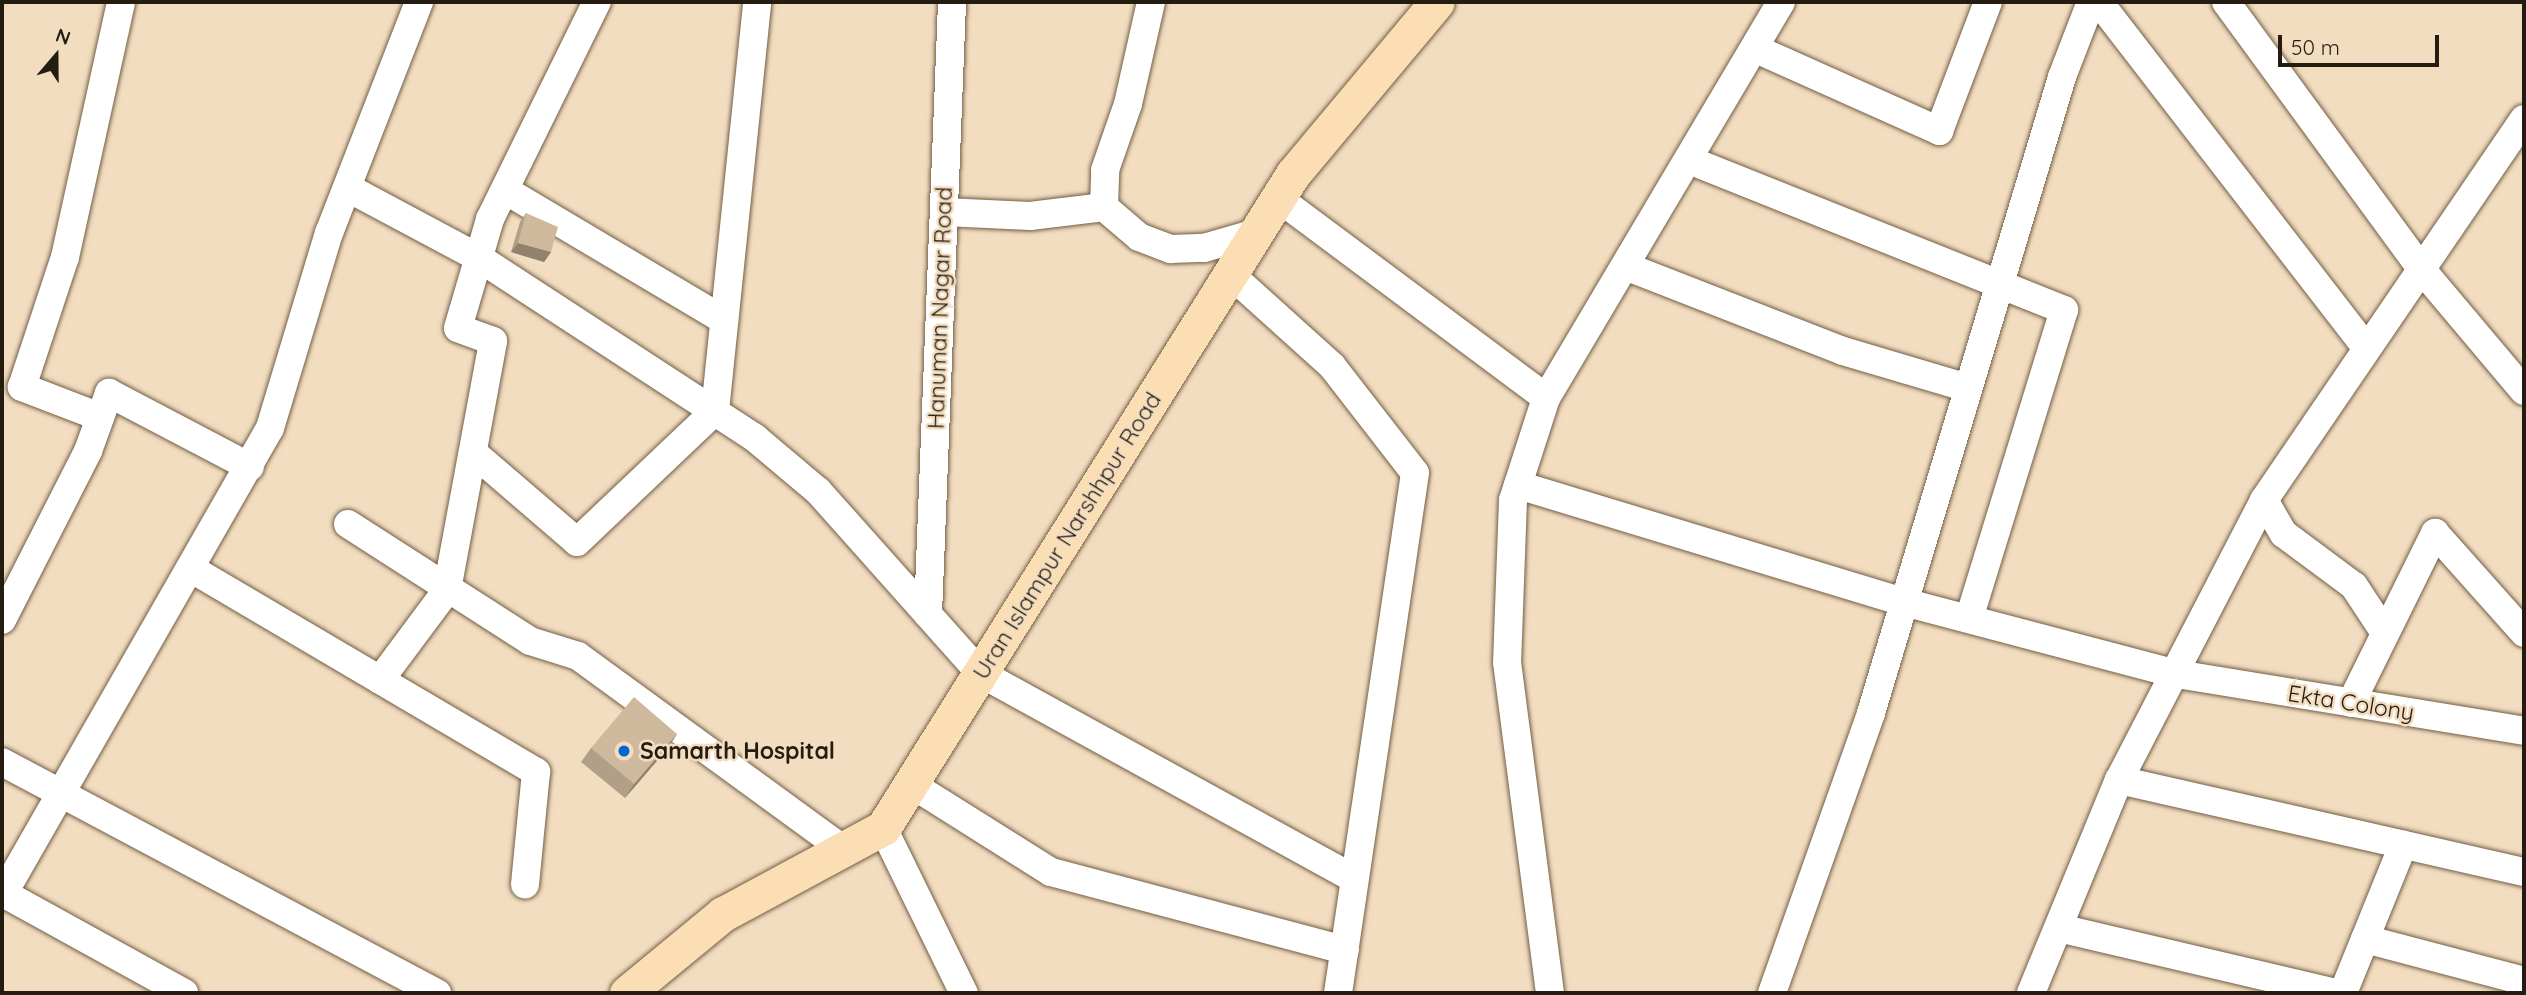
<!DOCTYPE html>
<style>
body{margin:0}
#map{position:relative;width:2526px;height:995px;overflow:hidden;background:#f3ddc0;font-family:Quicksand,sans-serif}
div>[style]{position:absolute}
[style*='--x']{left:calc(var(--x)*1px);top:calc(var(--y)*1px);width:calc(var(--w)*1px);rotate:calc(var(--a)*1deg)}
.roads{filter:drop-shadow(0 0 2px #725e45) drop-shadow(0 0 2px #725e45)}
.minor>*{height:28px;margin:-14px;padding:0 14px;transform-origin:14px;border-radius:14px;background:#fff}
.major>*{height:35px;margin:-17.5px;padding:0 17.5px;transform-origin:17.5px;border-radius:17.5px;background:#fcdeb4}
.wall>*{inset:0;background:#b29f87}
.shaded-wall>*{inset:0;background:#91826e}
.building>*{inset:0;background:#cfb99d}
.dots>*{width:19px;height:19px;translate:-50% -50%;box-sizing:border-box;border:4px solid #f3ddc0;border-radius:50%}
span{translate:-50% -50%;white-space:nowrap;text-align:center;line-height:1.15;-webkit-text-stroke:5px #f3ddc0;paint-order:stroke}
.street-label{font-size:23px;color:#241c11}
.poi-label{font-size:23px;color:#241c11;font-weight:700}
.left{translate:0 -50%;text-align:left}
.frame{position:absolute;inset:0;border:4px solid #241c11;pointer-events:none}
.north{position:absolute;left:21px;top:21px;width:70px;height:70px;-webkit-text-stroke:5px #f3ddc0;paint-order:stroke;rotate:20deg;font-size:19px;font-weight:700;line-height:28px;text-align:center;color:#241c11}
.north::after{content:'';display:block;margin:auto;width:24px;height:32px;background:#241c11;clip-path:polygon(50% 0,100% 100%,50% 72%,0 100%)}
.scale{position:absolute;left:2278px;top:35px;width:161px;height:32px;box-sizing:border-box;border:4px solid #241c11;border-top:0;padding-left:9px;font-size:21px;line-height:24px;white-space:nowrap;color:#241c11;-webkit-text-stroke:5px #f3ddc0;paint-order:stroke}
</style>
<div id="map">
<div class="roads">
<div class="minor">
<div style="--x:2099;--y:2;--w:436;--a:52.3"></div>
<div style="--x:2226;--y:2;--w:332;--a:53.8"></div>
<div style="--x:2422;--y:270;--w:158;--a:49.9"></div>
<div style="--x:1756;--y:49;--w:201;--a:24.1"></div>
<div style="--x:1939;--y:131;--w:138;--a:-69.2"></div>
<div style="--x:1689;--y:160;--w:404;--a:21.8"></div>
<div style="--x:2064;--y:310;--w:322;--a:107.1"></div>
<div style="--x:348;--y:188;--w:149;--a:28.1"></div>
<div style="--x:479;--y:258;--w:330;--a:33.1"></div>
<div style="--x:755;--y:438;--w:82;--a:40.1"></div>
<div style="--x:818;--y:491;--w:244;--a:48.3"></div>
<div style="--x:980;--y:673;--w:423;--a:28.8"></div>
<div style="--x:505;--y:190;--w:255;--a:30.7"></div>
<div style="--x:1278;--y:198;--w:334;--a:36.7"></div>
<div style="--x:1546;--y:398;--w:107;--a:107.9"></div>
<div style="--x:1513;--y:500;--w:162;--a:92.1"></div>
<div style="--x:1507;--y:662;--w:334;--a:82.6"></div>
<div style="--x:1104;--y:207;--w:37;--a:-88"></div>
<div style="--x:1105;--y:170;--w:70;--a:-70.8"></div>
<div style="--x:1128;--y:104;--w:105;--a:-77.3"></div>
<div style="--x:944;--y:212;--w:86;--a:2.7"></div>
<div style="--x:1030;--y:216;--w:75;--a:-6.9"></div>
<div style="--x:1104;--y:207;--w:46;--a:40.6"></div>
<div style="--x:1139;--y:237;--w:34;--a:21"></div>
<div style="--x:1171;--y:249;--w:33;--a:-2"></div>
<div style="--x:1204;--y:248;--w:54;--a:-16.1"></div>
<div style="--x:1625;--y:266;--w:234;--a:21.3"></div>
<div style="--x:1843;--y:351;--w:130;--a:16.5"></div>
<div style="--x:1230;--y:274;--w:137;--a:42"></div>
<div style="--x:1332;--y:366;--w:135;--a:52.2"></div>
<div style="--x:1415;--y:473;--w:526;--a:98.42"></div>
<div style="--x:1546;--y:398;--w:460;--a:-59.3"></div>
<div style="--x:100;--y:417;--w:84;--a:-159"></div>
<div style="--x:22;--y:387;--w:137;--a:-71.7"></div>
<div style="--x:65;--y:257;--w:261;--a:-77.6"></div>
<div style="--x:476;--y:455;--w:133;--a:40.7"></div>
<div style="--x:577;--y:542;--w:190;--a:-43.5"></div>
<div style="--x:715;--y:411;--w:411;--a:-84.1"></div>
<div style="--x:1518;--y:485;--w:403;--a:16.9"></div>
<div style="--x:1904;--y:602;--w:282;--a:14.8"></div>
<div style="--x:2177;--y:674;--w:352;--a:9.3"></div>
<div style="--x:2264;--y:500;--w:39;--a:60"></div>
<div style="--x:2284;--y:534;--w:87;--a:36.6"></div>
<div style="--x:2354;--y:586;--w:56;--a:56.6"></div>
<div style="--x:348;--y:524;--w:216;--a:32.7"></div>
<div style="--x:530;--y:641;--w:50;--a:17.4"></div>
<div style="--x:578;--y:656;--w:328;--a:36.1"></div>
<div style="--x:190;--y:568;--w:402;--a:30.5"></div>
<div style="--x:536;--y:772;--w:113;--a:95.6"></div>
<div style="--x:928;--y:614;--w:612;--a:-87.75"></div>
<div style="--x:2;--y:620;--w:190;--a:-63"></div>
<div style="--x:88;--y:451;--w:62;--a:-70.1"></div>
<div style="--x:109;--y:393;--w:159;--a:27.7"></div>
<div style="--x:380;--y:680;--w:112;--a:-53.3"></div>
<div style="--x:447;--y:590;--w:253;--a:-79.5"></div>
<div style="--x:493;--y:341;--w:37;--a:-160"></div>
<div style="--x:458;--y:328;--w:114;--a:-73.6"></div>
<div style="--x:490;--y:219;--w:242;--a:-63.8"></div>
<div style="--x:2351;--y:703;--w:190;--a:-63.7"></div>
<div style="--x:2435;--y:533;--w:134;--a:48.3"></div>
<div style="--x:2;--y:762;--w:493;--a:28"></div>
<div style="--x:2119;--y:780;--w:415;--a:12.8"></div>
<div style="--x:911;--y:784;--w:165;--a:32.2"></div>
<div style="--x:1051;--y:872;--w:304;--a:14.9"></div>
<div style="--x:883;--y:828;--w:184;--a:63.9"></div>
<div style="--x:3;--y:893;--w:207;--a:28.9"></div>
<div style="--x:2;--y:896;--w:539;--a:-60.2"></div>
<div style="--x:270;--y:428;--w:204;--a:-73.2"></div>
<div style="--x:329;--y:233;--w:248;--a:-68.7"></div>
<div style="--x:2059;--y:928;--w:285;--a:13.2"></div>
<div style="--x:2365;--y:939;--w:164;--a:14.8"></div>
<div style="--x:1772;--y:993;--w:297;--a:-70.5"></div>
<div style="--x:1871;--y:713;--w:664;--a:-73.28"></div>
<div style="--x:2062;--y:77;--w:80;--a:-68.9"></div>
<div style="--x:2031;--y:993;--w:230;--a:-67.6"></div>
<div style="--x:2119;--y:780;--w:315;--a:-62.6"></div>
<div style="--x:2264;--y:500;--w:461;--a:-55.7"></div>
<div style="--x:2343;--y:993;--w:160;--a:-67.9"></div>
</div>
<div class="major">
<div style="--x:627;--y:993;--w:124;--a:-39.5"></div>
<div style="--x:723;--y:914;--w:182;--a:-28.3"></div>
<div style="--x:883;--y:828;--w:772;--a:-57.92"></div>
<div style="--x:1293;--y:174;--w:224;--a:-50.1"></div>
</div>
</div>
<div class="wall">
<div style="clip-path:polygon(526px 213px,551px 252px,544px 262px,511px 252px,520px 222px)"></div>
<div style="clip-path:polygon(677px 734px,668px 748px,625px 798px,581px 762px,591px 748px)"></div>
</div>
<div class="shaded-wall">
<div style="clip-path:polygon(518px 243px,551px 252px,544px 262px,511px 252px)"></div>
<div style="clip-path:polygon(677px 734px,668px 748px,625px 798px,634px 784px)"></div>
</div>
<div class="building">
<div style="clip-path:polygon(526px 213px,558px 227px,551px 252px,518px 243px)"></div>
<div style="clip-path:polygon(634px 697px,677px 734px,634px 784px,591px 748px)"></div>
</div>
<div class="dots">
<div style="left:624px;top:751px;background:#0167cf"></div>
</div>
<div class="street-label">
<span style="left:940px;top:308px;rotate:-88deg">Hanuman Nagar Road</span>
<span style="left:1067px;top:536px;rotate:-58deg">Uran Islampur Narshhpur Road</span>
<span style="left:2351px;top:703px;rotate:9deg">Ekta Colony</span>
</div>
<div class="poi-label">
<span class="left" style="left:640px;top:751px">Samarth Hospital</span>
</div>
<div class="frame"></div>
<div class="north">N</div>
<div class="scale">50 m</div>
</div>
